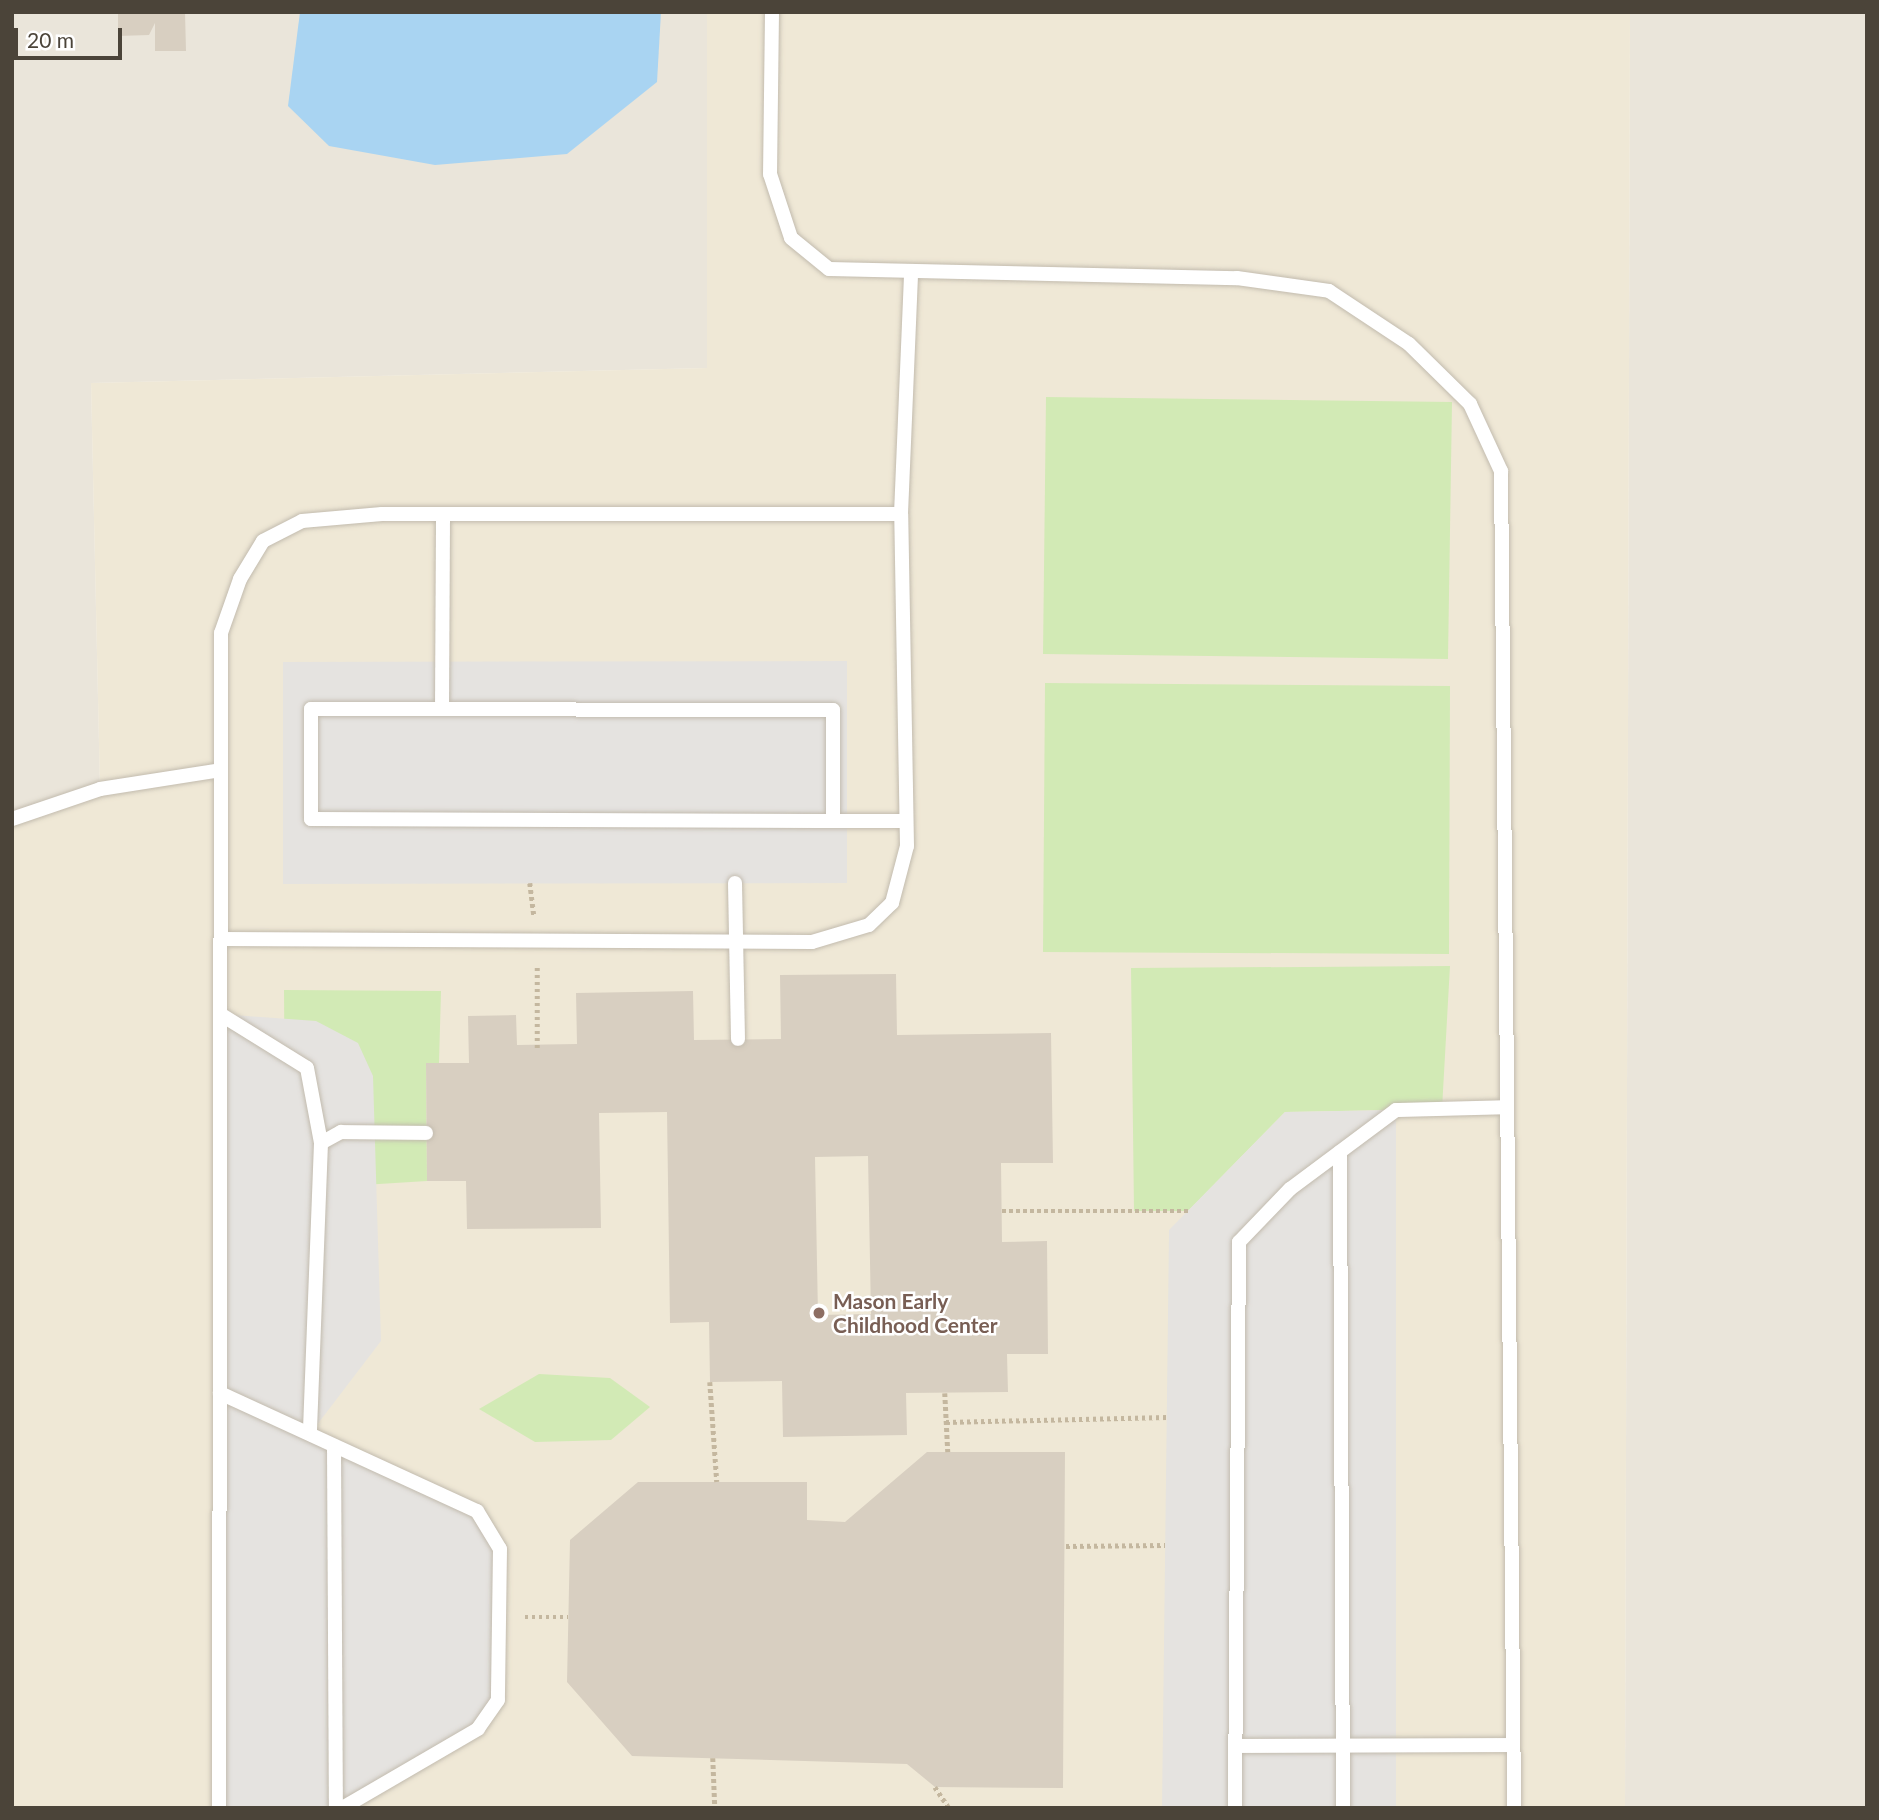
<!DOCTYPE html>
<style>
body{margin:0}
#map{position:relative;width:1879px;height:1820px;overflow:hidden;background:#f6f3ec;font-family:Lato,sans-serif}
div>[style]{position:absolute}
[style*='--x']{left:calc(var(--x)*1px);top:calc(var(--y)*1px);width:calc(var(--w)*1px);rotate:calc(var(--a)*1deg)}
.residential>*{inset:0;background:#eae5da}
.education>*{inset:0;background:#efe8d6}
.green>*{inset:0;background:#d2eab5}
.parking>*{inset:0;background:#e5e3e0}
.water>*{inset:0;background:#a9d4f2}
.building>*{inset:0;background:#d8cfc1}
.path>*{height:4.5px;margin-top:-2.25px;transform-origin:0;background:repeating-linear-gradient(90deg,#c4b79f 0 3.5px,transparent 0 7px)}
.roads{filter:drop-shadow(0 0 2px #c2bbae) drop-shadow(0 0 2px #c2bbae)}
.service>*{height:14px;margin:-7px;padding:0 7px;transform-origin:7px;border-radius:7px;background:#fff}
.dots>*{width:19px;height:19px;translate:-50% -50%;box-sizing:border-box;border:4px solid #fff;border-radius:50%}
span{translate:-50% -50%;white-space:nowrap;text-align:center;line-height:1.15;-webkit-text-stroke:5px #fff;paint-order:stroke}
.education-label{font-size:21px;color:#785e54;font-weight:700}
.left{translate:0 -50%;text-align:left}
.frame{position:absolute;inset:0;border:14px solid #4b4439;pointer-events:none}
.scale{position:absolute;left:14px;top:28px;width:108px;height:32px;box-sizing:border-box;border:4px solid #4b4439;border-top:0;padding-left:9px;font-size:21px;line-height:24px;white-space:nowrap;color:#4b4439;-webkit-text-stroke:5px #fff;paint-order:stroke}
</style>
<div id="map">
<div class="residential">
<div style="clip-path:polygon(12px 12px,707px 12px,707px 368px,91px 383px,100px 789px,12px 819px)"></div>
<div style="clip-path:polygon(1630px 12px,1867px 12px,1867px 1808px,1625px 1808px)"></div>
</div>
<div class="education">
<div style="clip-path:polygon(707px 12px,1630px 12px,1625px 1808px,12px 1808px,12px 819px,100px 789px,91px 383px,707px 368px)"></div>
</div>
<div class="green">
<div style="clip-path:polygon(1046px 397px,1452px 402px,1448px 659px,1043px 654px)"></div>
<div style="clip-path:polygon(1045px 683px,1450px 686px,1449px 954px,1043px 952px)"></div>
<div style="clip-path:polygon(1450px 966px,1442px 1109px,1285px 1112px,1188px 1211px,1134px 1211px,1131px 968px)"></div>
<div style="clip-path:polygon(284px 990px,441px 991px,439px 1063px,426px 1063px,427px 1181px,363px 1185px,285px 1137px)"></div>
<div style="clip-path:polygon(539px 1374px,610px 1378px,650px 1407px,611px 1440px,535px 1442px,479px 1409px)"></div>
</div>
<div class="parking">
<div style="clip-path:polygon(847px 661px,847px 883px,283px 884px,283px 662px)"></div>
<div style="clip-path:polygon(220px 1014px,316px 1021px,358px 1043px,373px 1076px,381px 1341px,310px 1434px,477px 1511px,500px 1549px,498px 1700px,478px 1729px,342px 1808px,219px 1808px)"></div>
<div style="clip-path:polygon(1396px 1110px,1396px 1808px,1162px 1808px,1169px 1230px,1285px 1112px)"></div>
</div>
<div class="water">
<div style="clip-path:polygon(300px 12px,661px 12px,657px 82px,567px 154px,435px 165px,329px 146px,288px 106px)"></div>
</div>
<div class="building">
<div style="clip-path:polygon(118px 12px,185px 12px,186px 51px,155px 51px,155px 23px,149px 35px,118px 36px)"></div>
<div style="clip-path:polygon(evenodd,896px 974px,897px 1035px,1051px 1033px,1053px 1163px,1001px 1163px,1002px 1242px,1047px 1241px,1048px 1354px,1007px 1354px,1008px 1392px,906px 1393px,907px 1435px,783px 1437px,782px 1381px,710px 1382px,709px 1322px,670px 1323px,667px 1112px,599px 1113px,601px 1228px,467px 1229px,466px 1181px,427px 1181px,426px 1063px,469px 1063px,468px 1016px,516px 1015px,517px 1045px,577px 1044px,576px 993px,693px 991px,694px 1040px,781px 1039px,780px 975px,896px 974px,868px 1156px,871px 1314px,818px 1315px,815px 1157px,868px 1156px)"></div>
<div style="clip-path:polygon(927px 1452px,1065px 1452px,1063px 1788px,935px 1787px,907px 1764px,632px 1756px,567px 1682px,570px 1540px,638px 1482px,807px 1482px,807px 1520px,845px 1522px)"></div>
</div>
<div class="path">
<div style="--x:530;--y:883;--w:34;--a:83"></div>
<div style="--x:537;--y:1048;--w:84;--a:-90"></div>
<div style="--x:1002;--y:1211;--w:186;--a:0"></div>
<div style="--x:710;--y:1382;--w:100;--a:86"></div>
<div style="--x:945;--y:1393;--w:59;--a:87.1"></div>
<div style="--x:946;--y:1422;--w:221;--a:-1.3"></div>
<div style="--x:1066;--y:1546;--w:99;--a:-0.6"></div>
<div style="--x:525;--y:1617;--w:43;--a:0"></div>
<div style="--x:713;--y:1758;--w:50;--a:87.7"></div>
<div style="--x:935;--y:1787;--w:25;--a:56"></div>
</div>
<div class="roads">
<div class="service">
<div style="--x:772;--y:12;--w:162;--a:90.7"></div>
<div style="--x:770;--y:174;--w:67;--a:71.8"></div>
<div style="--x:791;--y:238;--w:49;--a:39.2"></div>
<div style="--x:829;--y:269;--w:408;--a:1.3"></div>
<div style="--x:1237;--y:278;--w:93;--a:8"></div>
<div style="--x:1329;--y:291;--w:96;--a:33.5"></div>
<div style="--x:1409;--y:344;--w:86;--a:44.5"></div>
<div style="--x:1470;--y:404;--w:74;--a:65.2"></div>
<div style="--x:1501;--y:471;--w:1337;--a:89.44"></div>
<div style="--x:442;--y:709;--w:195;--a:-89.7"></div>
<div style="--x:12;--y:819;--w:93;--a:-18.8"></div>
<div style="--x:100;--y:789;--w:122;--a:-8.9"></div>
<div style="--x:833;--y:821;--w:111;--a:-90"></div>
<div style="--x:833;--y:710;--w:522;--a:-179.89"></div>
<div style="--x:311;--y:709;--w:110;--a:90"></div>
<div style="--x:311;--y:819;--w:522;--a:0.22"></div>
<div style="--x:833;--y:821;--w:73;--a:0"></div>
<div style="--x:735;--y:883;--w:156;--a:88.9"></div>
<div style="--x:221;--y:939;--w:591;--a:0.29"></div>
<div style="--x:812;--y:942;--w:59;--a:-16.6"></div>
<div style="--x:869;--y:925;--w:32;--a:-44"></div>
<div style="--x:892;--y:903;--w:59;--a:-75.3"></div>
<div style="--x:907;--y:846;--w:332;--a:-91"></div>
<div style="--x:901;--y:514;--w:242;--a:-87.6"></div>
<div style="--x:220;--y:1014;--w:102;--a:31.8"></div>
<div style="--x:307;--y:1068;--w:76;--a:79.4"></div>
<div style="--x:321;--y:1143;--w:291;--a:92.2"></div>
<div style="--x:321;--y:1143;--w:23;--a:-29"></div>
<div style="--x:341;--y:1132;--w:85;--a:0.7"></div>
<div style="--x:1340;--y:1152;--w:656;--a:89.74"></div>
<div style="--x:220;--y:1393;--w:283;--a:24.7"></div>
<div style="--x:477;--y:1511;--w:44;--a:58.8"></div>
<div style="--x:500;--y:1549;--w:151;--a:90.8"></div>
<div style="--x:498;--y:1700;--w:35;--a:125"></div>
<div style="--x:478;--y:1729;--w:157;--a:149.8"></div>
<div style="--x:334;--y:1446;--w:362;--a:89.7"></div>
<div style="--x:1235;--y:1746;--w:278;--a:-0.2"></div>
<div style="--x:219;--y:1808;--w:1175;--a:-89.9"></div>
<div style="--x:221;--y:633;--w:57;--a:-70.6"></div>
<div style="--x:240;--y:579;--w:44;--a:-58.8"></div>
<div style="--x:263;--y:541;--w:44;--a:-27.1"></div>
<div style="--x:302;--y:521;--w:80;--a:-5"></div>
<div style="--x:382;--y:514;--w:519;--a:0"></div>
<div style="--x:1235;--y:1808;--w:566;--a:-89.6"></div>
<div style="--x:1239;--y:1242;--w:74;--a:-46.1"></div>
<div style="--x:1290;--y:1189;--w:132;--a:-36.7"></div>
<div style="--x:1396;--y:1110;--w:111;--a:-1.5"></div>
</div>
</div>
<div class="dots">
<div style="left:819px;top:1313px;background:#8d6e63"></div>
</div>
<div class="education-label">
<span class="left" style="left:833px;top:1313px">Mason Early<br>Childhood Center</span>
</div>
<div class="frame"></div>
<div class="scale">20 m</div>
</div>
